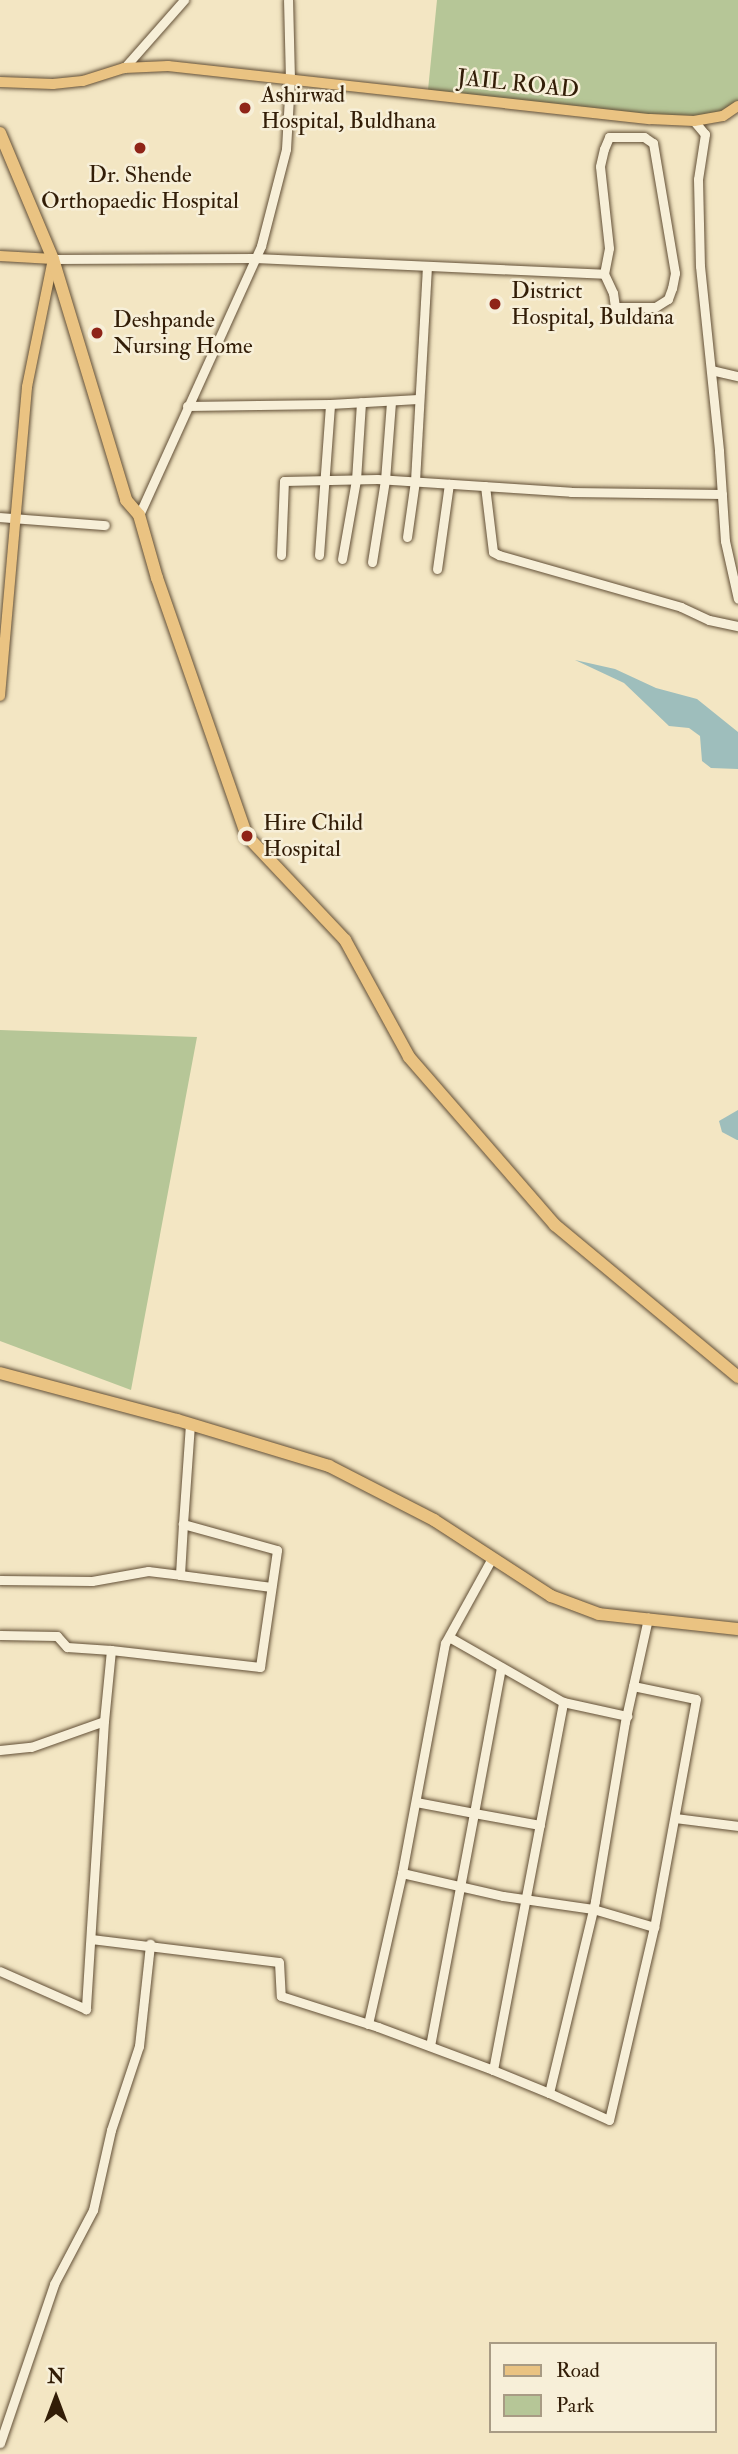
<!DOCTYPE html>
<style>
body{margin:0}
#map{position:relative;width:738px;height:2454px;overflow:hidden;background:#f3e6c3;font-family:"IM FELL Double Pica",serif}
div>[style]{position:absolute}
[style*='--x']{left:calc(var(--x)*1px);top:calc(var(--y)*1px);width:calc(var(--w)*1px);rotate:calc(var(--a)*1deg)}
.green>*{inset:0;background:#b6c697}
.water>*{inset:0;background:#9ebebc}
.roads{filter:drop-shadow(0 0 2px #624f36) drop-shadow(0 0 2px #624f36)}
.minor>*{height:9px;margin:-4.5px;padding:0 4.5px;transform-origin:4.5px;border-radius:4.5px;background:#f7efd8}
.major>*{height:10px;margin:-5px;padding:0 5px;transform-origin:5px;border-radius:5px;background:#eac382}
.highway>*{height:12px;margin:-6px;padding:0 6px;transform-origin:6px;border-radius:6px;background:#eac382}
.dots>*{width:19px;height:19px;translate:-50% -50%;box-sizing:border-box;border:4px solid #f7efd8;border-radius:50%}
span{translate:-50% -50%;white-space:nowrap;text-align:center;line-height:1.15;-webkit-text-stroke:5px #f7efd8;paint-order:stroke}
.street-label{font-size:23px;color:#321d07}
.poi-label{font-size:23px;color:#321d07}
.left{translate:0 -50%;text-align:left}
.legend{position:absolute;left:489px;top:2342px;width:228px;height:91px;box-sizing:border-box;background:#f7efd8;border:2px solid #a89b84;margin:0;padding:9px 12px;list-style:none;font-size:21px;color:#321d07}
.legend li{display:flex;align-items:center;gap:14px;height:35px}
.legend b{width:35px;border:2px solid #a89b84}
.north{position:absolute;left:21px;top:2363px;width:70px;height:70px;-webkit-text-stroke:5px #f7efd8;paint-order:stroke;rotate:0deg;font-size:19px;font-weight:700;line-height:28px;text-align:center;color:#321d07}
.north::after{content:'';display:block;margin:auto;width:24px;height:32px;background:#321d07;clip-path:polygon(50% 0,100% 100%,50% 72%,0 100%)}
</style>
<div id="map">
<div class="green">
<div style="clip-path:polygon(437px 0,738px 0,738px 101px,723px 112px,697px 116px,643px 115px,428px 90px)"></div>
<div style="clip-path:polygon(0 1030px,197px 1037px,131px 1390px,0 1341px)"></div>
</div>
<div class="water">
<div style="clip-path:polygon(575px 660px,615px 669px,656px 688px,697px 699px,738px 732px,738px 769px,711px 768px,702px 761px,700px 736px,689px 728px,669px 726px,624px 683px)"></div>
<div style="clip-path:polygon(738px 1110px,738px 1140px,737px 1140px,722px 1132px,719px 1121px)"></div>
</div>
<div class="roads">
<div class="minor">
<div style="--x:124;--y:68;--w:91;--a:-48.6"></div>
<div style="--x:694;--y:121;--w:17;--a:50"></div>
<div style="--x:705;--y:134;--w:46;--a:98.8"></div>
<div style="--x:698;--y:179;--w:87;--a:88.7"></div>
<div style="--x:700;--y:266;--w:186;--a:84.1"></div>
<div style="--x:719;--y:451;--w:90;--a:86.2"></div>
<div style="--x:725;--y:541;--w:59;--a:77.4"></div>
<div style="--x:53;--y:259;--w:202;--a:-0.3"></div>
<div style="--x:255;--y:258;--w:349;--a:2.6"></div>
<div style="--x:604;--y:274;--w:26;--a:-79"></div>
<div style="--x:609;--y:248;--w:82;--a:-96.3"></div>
<div style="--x:600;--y:166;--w:17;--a:-77"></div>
<div style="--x:604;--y:149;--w:13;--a:-67"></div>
<div style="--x:609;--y:137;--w:35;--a:0"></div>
<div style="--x:644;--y:137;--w:11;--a:34"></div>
<div style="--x:653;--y:143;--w:132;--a:80.4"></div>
<div style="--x:675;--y:273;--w:15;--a:101"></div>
<div style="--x:672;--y:288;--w:12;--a:110"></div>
<div style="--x:668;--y:299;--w:15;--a:148"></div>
<div style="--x:655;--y:307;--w:40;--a:180"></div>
<div style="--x:615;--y:307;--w:14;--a:-98"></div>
<div style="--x:613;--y:293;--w:21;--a:-115"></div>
<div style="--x:711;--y:370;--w:28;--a:13"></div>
<div style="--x:187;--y:406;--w:143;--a:-0.8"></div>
<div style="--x:330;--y:404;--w:88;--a:-3.3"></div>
<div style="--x:485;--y:486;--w:66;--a:83.1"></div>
<div style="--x:493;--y:552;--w:7;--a:27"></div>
<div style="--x:499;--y:555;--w:189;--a:15.9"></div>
<div style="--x:681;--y:607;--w:31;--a:25"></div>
<div style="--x:709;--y:620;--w:30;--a:12"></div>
<div style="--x:139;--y:515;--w:295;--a:-65.6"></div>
<div style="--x:261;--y:246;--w:100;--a:-75.5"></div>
<div style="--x:286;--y:149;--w:69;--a:-86.7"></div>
<div style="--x:290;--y:80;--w:80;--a:-91.4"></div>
<div style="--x:0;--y:517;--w:105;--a:4.4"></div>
<div style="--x:407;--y:537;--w:57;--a:-81.9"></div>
<div style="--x:415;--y:481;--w:215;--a:-86.8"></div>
<div style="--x:281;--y:555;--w:74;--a:-87.7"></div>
<div style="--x:284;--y:481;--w:93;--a:-1.2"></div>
<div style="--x:377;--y:479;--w:194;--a:3.8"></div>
<div style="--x:571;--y:492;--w:151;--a:0.8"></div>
<div style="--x:319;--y:555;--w:151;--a:-85.8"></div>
<div style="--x:342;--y:559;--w:80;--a:-80"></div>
<div style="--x:356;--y:480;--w:78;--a:-86.3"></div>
<div style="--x:372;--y:562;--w:83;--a:-81"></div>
<div style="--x:385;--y:480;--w:78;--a:-85.6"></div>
<div style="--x:437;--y:569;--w:86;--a:-82"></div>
<div style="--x:183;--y:1524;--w:51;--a:93.4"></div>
<div style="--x:180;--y:1575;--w:92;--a:7.5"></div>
<div style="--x:492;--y:1558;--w:97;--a:118.9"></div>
<div style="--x:445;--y:1643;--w:234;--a:100.6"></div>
<div style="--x:402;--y:1873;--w:104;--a:12.8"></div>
<div style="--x:503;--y:1896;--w:91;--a:8.2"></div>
<div style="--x:593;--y:1909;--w:64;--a:16.4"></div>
<div style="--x:0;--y:1580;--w:92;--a:0.6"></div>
<div style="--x:92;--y:1581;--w:57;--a:-10.1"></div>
<div style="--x:148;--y:1571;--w:32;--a:7"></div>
<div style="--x:0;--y:1635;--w:57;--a:1"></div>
<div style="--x:57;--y:1636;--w:15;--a:48"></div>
<div style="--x:67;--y:1647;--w:44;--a:3.9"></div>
<div style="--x:111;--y:1650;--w:71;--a:95.6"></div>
<div style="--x:104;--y:1721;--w:289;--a:93.6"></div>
<div style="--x:86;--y:2009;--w:94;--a:-156.2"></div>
<div style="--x:449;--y:1637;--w:131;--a:29.7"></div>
<div style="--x:563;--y:1702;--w:66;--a:12.3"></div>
<div style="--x:111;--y:1650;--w:150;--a:6.5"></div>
<div style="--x:260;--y:1667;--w:118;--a:-81.7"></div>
<div style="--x:277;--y:1550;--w:98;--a:-164.5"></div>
<div style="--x:183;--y:1524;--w:99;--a:-86"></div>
<div style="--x:633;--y:1686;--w:64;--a:11.7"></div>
<div style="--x:696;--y:1699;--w:232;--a:100.4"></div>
<div style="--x:654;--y:1927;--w:198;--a:103.1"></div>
<div style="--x:609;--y:2120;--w:66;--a:-155.8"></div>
<div style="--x:549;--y:2093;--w:197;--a:-76.5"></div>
<div style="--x:595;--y:1901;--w:181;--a:-80.5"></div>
<div style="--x:625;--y:1722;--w:107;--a:-77.5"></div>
<div style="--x:0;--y:1750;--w:31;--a:-6"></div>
<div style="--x:31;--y:1747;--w:77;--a:-19.6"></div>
<div style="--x:416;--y:1802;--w:59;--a:10.7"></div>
<div style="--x:474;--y:1813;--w:148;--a:-79.5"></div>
<div style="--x:675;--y:1818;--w:64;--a:7.2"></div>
<div style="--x:91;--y:1939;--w:189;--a:7"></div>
<div style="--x:279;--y:1962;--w:34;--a:87"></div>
<div style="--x:281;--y:1996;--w:102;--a:17.7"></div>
<div style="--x:378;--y:2027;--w:123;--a:20.5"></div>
<div style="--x:368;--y:2024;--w:155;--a:-77.3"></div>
<div style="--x:430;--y:2046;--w:237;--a:-79.3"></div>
<div style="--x:474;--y:1813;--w:67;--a:10.3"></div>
<div style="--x:549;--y:2093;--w:61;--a:-157.7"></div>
<div style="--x:493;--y:2070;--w:375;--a:-79.2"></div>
<div style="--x:0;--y:2443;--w:168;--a:-71.2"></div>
<div style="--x:54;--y:2284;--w:84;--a:-62.2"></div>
<div style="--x:93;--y:2210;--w:82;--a:-77.3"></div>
<div style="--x:111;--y:2130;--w:89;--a:-71.6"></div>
<div style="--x:139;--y:2046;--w:103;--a:-83.8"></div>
</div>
<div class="major">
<div style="--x:0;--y:82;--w:53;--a:2.2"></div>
<div style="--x:53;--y:84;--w:30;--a:-6"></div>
<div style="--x:83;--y:81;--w:43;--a:-17.6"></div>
<div style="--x:124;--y:68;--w:44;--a:-2.6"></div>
<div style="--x:168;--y:66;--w:485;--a:6.3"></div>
<div style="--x:650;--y:119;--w:44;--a:2.6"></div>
<div style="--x:694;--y:121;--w:29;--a:-10"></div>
<div style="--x:723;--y:116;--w:18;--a:-34"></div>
<div style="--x:0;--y:256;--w:53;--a:3.2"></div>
<div style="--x:53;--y:259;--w:131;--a:101.5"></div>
<div style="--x:27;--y:387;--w:310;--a:95"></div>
</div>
<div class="highway">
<div style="--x:0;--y:133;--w:137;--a:67.2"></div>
<div style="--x:53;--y:259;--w:252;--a:73.1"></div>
<div style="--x:126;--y:500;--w:20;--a:49"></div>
<div style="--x:139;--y:515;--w:66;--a:74.1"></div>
<div style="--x:157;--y:578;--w:273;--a:70.8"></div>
<div style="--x:247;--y:836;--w:143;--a:46.7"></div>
<div style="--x:345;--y:940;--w:133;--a:61.3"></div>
<div style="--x:409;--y:1057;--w:223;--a:49"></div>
<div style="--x:555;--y:1225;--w:238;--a:39.7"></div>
<div style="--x:0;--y:1373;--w:183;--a:14.9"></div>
<div style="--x:177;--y:1420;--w:159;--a:16.8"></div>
<div style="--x:329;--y:1466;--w:118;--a:27.2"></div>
<div style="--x:434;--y:1520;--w:140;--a:33"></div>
<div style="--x:551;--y:1596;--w:51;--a:20.6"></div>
<div style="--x:599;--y:1614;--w:140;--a:6.2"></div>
</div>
</div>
<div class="dots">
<div style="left:245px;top:108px;background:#8f2418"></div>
<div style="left:140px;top:148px;background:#8f2418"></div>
<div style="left:495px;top:304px;background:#8f2418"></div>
<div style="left:97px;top:333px;background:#8f2418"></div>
<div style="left:247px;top:836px;background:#8f2418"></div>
</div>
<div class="street-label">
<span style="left:518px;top:84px;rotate:6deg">JAIL ROAD</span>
</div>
<div class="poi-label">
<span class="left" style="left:261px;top:108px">Ashirwad<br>Hospital, Buldhana</span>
<span style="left:140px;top:188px">Dr. Shende<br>Orthopaedic Hospital</span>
<span class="left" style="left:511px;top:304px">District<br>Hospital, Buldana</span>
<span class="left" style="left:113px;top:333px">Deshpande<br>Nursing Home</span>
<span class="left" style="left:263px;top:836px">Hire Child<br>Hospital</span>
</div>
<ul class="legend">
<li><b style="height:9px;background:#eac382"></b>Road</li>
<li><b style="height:19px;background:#b6c697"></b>Park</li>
</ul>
<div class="north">N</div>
</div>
